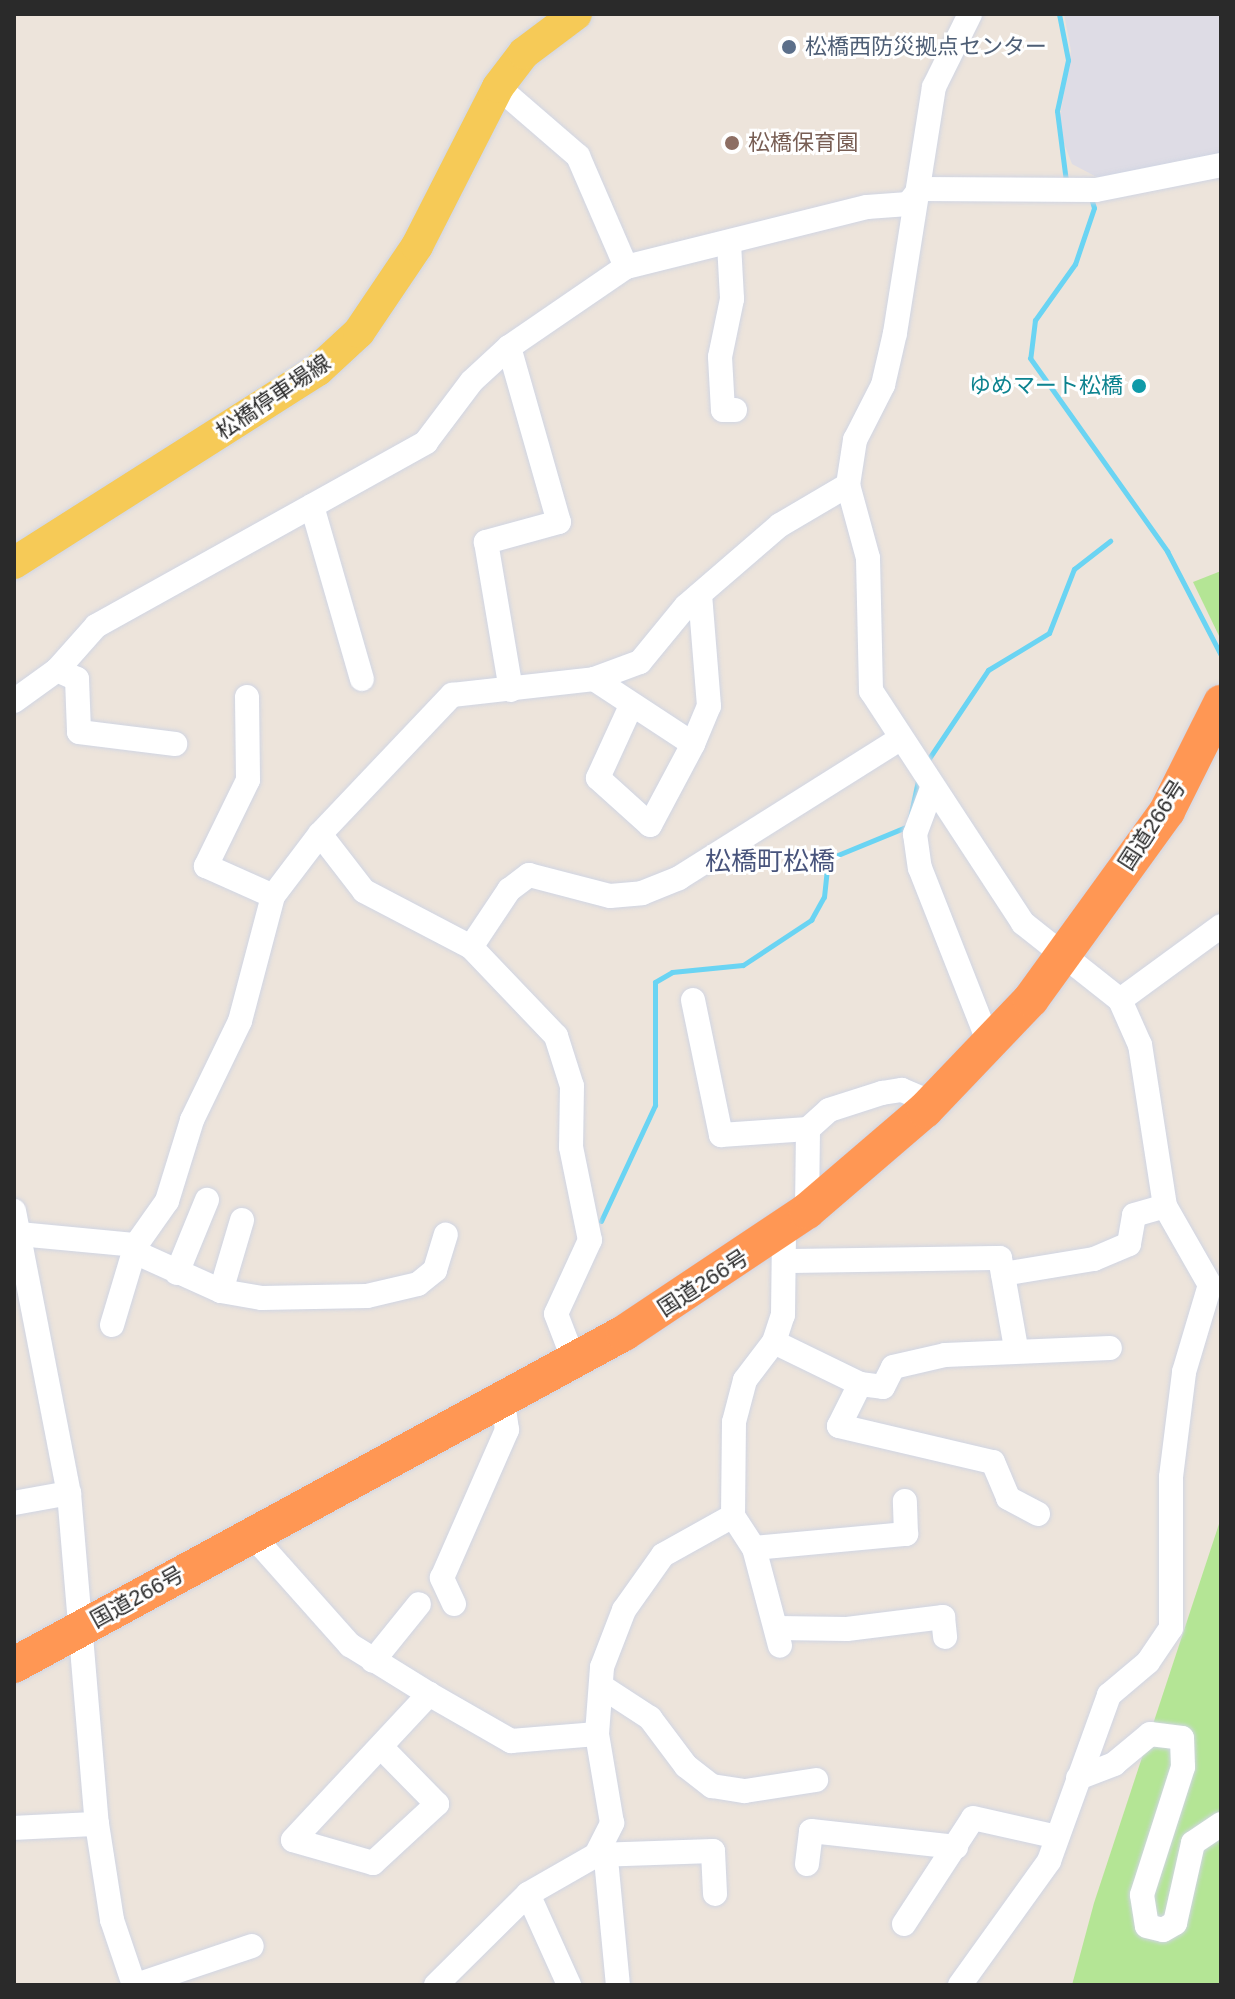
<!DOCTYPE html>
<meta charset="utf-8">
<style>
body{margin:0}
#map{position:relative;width:1235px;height:1999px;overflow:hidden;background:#ede4db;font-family:Helvetica,"Noto Sans JP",sans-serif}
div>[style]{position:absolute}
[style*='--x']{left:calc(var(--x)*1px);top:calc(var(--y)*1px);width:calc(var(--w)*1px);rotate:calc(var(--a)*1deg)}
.industrial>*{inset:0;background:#dedce5}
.green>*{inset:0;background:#b4e595}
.stream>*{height:5px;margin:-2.5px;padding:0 2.5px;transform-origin:2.5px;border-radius:2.5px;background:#6ad4f3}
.roads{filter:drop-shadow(0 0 2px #d0d5e3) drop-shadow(0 0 2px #d0d5e3)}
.minor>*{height:24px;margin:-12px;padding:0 12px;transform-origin:12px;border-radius:12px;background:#fff}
.major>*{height:32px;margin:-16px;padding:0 16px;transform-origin:16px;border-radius:16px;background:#f6ca57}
.highway>*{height:36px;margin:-18px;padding:0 18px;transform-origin:18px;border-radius:18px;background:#ff9754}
.dots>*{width:22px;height:22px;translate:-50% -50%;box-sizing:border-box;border:4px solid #fff;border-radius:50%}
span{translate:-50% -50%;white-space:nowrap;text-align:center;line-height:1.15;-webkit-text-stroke:6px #fff;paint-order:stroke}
.service-label{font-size:22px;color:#4e5e75}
.left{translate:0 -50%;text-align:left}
.education-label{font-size:22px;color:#785e54}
.culture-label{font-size:22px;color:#0d838f}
.right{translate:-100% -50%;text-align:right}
.street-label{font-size:22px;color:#2a2a2a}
.quarter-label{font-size:26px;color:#48547c}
.frame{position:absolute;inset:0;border:16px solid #2a2a2a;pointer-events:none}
</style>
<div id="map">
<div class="industrial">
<div style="clip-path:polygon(1064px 14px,1221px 14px,1221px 157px,1176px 161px,1112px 185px,1072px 164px,1058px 128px,1071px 51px)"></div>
</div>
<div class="green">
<div style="clip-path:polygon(1221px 571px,1221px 640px,1193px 582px)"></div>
<div style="clip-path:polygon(1221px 1518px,1221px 1985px,1072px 1985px,1094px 1903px)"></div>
</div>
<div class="stream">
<div style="--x:1059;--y:14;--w:47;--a:78.9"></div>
<div style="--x:1068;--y:60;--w:52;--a:102.2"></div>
<div style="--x:1057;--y:111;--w:71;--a:82.7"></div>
<div style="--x:1091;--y:198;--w:10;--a:73"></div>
<div style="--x:1094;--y:208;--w:59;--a:108.7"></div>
<div style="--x:1075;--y:264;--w:69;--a:125.5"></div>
<div style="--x:1035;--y:320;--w:38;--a:97"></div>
<div style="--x:1030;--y:358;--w:237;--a:54.6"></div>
<div style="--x:1167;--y:551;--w:117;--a:62.6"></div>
<div style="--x:926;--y:763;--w:112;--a:-56.3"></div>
<div style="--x:988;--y:670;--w:71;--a:-31.2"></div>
<div style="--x:1049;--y:633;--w:69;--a:-68.7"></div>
<div style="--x:1074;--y:569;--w:46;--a:-37.9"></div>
<div style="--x:910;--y:818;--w:40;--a:-78"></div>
<div style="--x:601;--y:1221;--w:128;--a:-65"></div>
<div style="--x:655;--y:1105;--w:123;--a:-90"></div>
<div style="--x:655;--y:982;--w:20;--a:-30"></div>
<div style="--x:672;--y:972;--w:71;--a:-5.6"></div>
<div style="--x:743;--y:965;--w:82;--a:-33.5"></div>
<div style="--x:811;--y:920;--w:26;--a:-61"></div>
<div style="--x:824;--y:897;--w:38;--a:-84"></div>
<div style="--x:828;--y:859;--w:84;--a:-22.3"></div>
</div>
<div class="roads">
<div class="minor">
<div style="--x:498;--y:87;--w:106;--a:40.8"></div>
<div style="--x:578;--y:156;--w:121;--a:66.6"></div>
<div style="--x:729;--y:243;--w:56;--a:86.9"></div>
<div style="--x:732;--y:299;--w:59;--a:101.7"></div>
<div style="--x:720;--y:357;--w:53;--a:86.8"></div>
<div style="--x:723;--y:410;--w:12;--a:0"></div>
<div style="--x:509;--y:347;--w:182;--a:74.1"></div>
<div style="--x:559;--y:522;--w:76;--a:164.7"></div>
<div style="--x:486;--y:542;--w:150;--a:80.4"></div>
<div style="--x:312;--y:506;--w:180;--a:73.9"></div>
<div style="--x:57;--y:670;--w:22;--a:24"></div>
<div style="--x:77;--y:679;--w:53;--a:87.8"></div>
<div style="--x:79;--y:732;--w:97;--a:7.1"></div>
<div style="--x:594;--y:679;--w:118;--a:33.3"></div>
<div style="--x:693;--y:744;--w:41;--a:-67.2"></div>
<div style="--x:709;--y:706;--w:112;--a:-94.6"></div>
<div style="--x:247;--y:697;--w:83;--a:89.3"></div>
<div style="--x:248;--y:780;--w:96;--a:116"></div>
<div style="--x:206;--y:866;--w:73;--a:24.1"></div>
<div style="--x:14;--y:701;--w:53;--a:-35.8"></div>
<div style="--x:57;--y:670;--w:59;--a:-48.4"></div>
<div style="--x:96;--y:626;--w:378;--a:-29.1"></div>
<div style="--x:426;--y:442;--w:76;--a:-53"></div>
<div style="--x:472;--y:381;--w:50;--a:-42.6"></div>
<div style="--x:509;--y:347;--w:142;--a:-34.4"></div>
<div style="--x:626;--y:267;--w:248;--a:-14"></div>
<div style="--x:867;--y:207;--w:41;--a:-4.2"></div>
<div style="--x:908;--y:204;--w:19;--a:-51"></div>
<div style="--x:920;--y:189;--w:176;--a:0.3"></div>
<div style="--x:1096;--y:190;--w:127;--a:-11.3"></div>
<div style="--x:630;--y:708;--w:77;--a:114.6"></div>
<div style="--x:598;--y:778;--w:70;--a:42.1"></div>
<div style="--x:650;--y:825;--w:92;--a:-62"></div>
<div style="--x:931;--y:791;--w:46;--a:110.4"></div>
<div style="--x:915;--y:834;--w:34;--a:82"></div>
<div style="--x:920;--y:868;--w:191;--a:68.5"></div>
<div style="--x:320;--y:834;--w:72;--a:52.3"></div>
<div style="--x:364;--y:891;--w:121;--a:27.6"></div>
<div style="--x:471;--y:947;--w:123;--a:46.3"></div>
<div style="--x:556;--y:1036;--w:52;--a:72.3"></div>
<div style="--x:572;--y:1086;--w:61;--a:90.9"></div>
<div style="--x:571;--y:1147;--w:95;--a:78.5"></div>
<div style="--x:590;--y:1240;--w:81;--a:114.7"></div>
<div style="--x:556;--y:1314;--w:47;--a:68.9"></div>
<div style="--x:471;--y:947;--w:69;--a:-56.3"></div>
<div style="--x:509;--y:890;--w:25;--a:-37"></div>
<div style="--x:529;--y:875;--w:84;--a:14.5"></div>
<div style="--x:610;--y:896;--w:32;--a:-5"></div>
<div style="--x:642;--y:893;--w:40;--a:-22"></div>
<div style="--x:679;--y:878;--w:259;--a:-32.2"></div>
<div style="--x:693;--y:1000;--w:138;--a:78.3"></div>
<div style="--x:721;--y:1135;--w:87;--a:-3.9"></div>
<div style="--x:808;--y:1129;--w:82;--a:90.7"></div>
<div style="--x:1120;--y:1000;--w:125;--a:-36.2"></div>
<div style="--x:808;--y:1129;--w:28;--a:-42"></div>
<div style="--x:829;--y:1110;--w:56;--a:-17.8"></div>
<div style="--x:882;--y:1093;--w:20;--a:-9"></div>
<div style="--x:902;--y:1090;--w:34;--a:23"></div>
<div style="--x:14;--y:1211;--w:287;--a:79"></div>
<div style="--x:69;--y:1493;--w:332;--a:85.2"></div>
<div style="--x:97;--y:1824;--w:97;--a:81.1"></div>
<div style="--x:112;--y:1920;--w:69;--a:71.3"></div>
<div style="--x:19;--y:1234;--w:118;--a:5.4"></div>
<div style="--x:136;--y:1245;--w:54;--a:-54.8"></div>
<div style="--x:167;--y:1201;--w:85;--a:-72.8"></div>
<div style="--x:192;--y:1120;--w:110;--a:-64.1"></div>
<div style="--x:240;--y:1021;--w:129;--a:-75.2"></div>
<div style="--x:273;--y:896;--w:78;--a:-52.8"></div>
<div style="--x:320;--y:834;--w:192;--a:-46.5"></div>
<div style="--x:452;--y:695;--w:143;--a:-6.4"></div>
<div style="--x:594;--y:679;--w:49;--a:-20.3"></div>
<div style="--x:640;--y:662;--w:72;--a:-50.6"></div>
<div style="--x:686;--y:606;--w:124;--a:-40.8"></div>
<div style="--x:780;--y:525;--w:79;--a:-30.5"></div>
<div style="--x:139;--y:1254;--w:90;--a:24.3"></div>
<div style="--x:221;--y:1291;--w:42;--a:9.7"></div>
<div style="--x:262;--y:1298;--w:105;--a:-1.1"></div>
<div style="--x:367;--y:1296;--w:52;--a:-13.2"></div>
<div style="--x:418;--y:1284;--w:22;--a:-39"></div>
<div style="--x:435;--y:1270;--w:37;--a:-73"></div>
<div style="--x:786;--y:1261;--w:214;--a:-0.8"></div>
<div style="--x:1000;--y:1258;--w:91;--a:79.9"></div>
<div style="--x:177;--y:1273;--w:79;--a:-67.7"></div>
<div style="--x:1003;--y:1274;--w:92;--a:-9.4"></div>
<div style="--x:1094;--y:1259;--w:38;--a:-23"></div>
<div style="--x:1129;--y:1244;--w:29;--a:-80"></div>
<div style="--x:1134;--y:1215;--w:32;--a:-16"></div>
<div style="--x:221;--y:1291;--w:74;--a:-73.5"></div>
<div style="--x:112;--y:1325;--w:84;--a:-73.3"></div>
<div style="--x:774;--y:1342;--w:96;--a:26"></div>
<div style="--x:860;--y:1384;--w:47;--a:116.6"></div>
<div style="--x:839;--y:1426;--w:158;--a:13.2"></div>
<div style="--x:993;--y:1462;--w:39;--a:67"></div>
<div style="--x:1008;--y:1498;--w:34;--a:28"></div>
<div style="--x:860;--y:1384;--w:23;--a:7"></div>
<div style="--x:883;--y:1387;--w:22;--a:-63"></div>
<div style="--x:893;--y:1367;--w:53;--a:-13"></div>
<div style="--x:945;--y:1355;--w:165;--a:-2.4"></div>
<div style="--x:14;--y:1503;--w:56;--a:-10.3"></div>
<div style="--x:733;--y:1516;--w:38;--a:57"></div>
<div style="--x:754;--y:1548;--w:101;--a:75.1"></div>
<div style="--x:251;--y:1534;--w:149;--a:48.3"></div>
<div style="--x:350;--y:1645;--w:93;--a:31.8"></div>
<div style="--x:429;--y:1694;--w:95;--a:29.8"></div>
<div style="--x:511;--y:1741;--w:86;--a:-4.7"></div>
<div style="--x:754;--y:1548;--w:153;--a:-5.3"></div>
<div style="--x:906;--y:1534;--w:33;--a:-92"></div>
<div style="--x:454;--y:1604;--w:29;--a:-115"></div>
<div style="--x:442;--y:1578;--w:162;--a:-66.3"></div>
<div style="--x:507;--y:1430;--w:35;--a:-98"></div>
<div style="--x:777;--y:1628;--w:70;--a:0.8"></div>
<div style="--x:847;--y:1629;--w:97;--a:-7.1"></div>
<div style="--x:943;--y:1617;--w:20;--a:84"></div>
<div style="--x:373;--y:1661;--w:73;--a:-51.1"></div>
<div style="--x:601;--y:1686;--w:59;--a:33.1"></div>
<div style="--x:650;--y:1718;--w:60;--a:53.1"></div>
<div style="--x:686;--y:1766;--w:33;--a:38"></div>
<div style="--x:712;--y:1786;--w:33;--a:9"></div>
<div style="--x:745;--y:1791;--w:72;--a:-8.8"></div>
<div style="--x:381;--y:1747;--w:80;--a:45.5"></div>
<div style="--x:437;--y:1804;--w:87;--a:137.3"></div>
<div style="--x:373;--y:1863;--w:83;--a:-164"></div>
<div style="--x:293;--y:1840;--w:200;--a:-47"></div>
<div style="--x:1078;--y:1778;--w:39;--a:-21"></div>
<div style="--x:1114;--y:1764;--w:47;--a:-39.8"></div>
<div style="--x:1150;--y:1734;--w:32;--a:7"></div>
<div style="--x:1182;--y:1738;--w:29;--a:88"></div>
<div style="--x:1183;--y:1767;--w:134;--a:107.8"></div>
<div style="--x:1142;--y:1895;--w:31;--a:81"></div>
<div style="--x:1147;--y:1926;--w:16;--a:14"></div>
<div style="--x:1163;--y:1930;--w:14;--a:-30"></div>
<div style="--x:1175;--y:1923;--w:82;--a:-77.3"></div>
<div style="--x:1193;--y:1843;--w:34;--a:-34"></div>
<div style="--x:14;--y:1828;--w:83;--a:-2.8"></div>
<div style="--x:596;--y:1855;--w:117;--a:-2"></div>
<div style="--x:713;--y:1851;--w:43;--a:87.3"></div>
<div style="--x:606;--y:1859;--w:127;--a:84.6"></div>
<div style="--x:807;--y:1864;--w:33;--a:-83"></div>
<div style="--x:811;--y:1831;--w:146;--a:6.3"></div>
<div style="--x:528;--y:1894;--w:100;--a:65.7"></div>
<div style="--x:904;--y:1924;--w:126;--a:-56.9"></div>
<div style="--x:973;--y:1818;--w:86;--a:12.7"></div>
<div style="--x:136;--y:1985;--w:122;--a:-18.6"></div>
<div style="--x:436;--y:1985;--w:129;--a:-44.7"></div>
<div style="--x:528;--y:1894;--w:78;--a:-29.8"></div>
<div style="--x:596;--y:1855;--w:36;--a:-63"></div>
<div style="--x:612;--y:1823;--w:90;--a:-99.6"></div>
<div style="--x:597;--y:1734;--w:67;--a:-85.7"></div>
<div style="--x:602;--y:1667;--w:61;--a:-68.9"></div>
<div style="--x:624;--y:1610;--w:67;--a:-54.7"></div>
<div style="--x:663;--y:1555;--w:80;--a:-29.1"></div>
<div style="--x:733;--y:1516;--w:94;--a:-89.4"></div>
<div style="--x:734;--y:1422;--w:43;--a:-75.3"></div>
<div style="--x:745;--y:1380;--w:48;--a:-52.7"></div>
<div style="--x:774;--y:1342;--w:28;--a:-72"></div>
<div style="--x:783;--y:1315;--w:87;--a:-89.3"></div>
<div style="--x:960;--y:1985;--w:153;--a:-54.3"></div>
<div style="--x:1049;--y:1861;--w:177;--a:-70.1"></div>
<div style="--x:1109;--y:1695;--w:51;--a:-40.2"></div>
<div style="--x:1148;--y:1662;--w:41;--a:-55.9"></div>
<div style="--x:1171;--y:1628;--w:151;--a:-90"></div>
<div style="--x:1171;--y:1477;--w:106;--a:-82.9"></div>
<div style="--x:1184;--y:1372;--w:91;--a:-73.4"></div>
<div style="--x:1210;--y:1285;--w:91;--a:-119.7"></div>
<div style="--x:1165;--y:1206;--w:163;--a:-98.8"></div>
<div style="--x:1140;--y:1045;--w:49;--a:-114"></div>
<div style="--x:1120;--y:1000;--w:124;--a:-141.6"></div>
<div style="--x:1023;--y:923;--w:277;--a:-123.2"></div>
<div style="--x:871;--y:691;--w:133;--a:-91.3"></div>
<div style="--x:868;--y:558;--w:76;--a:-105.3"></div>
<div style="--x:848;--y:485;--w:46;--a:-81.2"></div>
<div style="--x:855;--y:440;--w:62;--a:-63"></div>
<div style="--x:883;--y:385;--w:53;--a:-77"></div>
<div style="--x:895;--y:333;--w:249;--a:-81"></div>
<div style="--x:934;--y:87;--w:81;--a:-63.7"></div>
</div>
<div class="major">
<div style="--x:14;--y:563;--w:360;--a:-32.4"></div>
<div style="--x:318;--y:370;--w:56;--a:-42.8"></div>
<div style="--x:359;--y:332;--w:104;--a:-56"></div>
<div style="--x:417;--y:246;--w:178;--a:-63"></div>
<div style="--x:498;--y:87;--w:43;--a:-52.6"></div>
<div style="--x:524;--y:53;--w:65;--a:-36.9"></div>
</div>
<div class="highway">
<div style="--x:14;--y:1665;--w:694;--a:-28.56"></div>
<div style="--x:624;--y:1333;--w:220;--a:-33.7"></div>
<div style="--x:807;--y:1211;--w:155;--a:-40.6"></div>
<div style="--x:925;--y:1110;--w:153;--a:-46.3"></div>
<div style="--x:1031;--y:999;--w:232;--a:-54.1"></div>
<div style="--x:1167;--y:811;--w:121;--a:-63.4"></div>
</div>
</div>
<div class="dots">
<div style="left:789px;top:47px;background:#5c6f8a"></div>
<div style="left:732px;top:143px;background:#8d6e63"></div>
<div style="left:1139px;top:386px;background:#0f9aa8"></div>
</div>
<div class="service-label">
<span class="left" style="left:805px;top:47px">松橋西防災拠点センター</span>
</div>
<div class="education-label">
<span class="left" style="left:748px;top:143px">松橋保育園</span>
</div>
<div class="culture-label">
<span class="right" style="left:1123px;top:386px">ゆめマート松橋</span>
</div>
<div class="street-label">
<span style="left:273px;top:397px;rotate:-34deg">松橋停車場線</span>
<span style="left:1152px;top:825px;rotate:-57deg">国道266号</span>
<span style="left:703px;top:1283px;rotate:-33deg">国道266号</span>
<span style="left:137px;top:1597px;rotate:-29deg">国道266号</span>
</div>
<div class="quarter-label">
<span style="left:770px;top:862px">松橋町松橋</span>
</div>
<div class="frame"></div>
</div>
